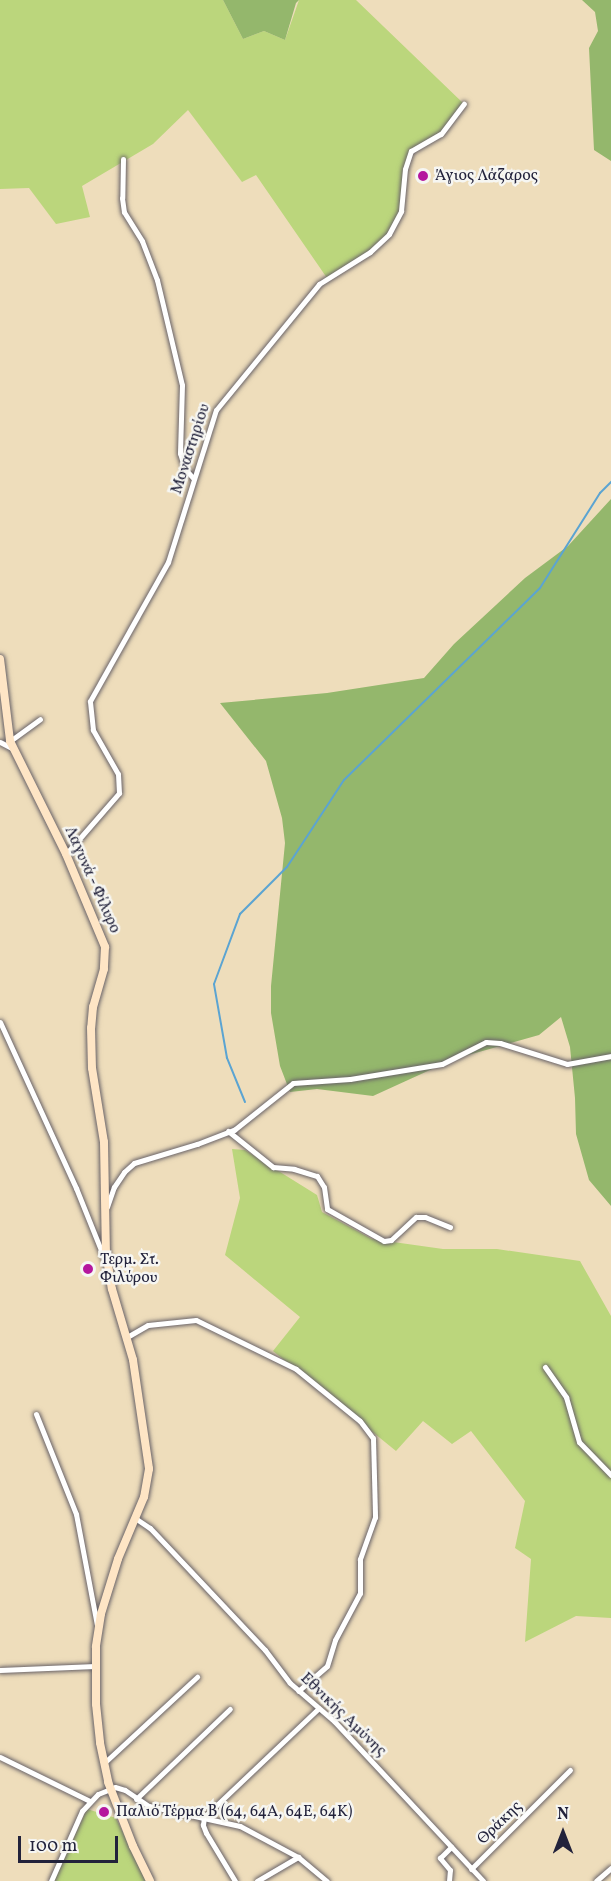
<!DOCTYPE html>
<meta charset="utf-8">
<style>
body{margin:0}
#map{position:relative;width:611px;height:1881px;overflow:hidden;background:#edb;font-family:Vollkorn,serif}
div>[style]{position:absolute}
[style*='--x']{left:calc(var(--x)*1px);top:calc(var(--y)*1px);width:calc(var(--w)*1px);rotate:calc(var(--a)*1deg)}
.green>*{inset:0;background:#bbd67c}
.forest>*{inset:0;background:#94b76c}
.stream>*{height:2px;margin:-1px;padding:0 1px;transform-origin:1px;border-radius:1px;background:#5ba4d2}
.roads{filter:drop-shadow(0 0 2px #696368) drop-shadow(0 0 2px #696368)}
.street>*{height:5px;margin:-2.5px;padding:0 2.5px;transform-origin:2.5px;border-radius:2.5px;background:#fff}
.secondary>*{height:8px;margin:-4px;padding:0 4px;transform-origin:4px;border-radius:4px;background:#fee5c5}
.dots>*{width:16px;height:16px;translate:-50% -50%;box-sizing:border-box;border:3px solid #f6f6f2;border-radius:50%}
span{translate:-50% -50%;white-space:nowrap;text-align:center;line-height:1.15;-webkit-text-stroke:5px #f6f6f2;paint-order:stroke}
.poi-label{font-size:16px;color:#22223b}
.left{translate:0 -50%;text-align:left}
.street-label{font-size:16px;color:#22223b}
.north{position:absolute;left:533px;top:1803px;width:60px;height:60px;-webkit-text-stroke:4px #f6f6f2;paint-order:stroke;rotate:0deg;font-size:16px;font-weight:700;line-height:24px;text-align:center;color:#22223b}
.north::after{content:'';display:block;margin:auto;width:21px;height:27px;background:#22223b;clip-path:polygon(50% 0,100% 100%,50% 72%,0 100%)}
.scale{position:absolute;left:18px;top:1836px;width:100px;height:27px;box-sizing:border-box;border:3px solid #22223b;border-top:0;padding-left:8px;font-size:18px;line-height:21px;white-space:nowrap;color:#22223b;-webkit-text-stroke:4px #f6f6f2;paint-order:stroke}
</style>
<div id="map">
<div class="green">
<div style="clip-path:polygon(0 0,223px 0,243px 39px,264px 31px,285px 40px,299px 0,356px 0,464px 104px,441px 134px,419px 147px,407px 158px,401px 211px,381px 243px,327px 278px,256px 175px,242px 182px,188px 110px,153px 144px,82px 186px,90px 217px,56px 224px,29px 188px,0 189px)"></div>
<div style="clip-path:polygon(232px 1149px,245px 1150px,317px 1195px,322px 1212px,372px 1239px,443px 1249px,497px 1249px,580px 1261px,611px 1316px,611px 1618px,576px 1616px,525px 1642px,531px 1559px,515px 1548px,525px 1501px,471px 1431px,452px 1444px,423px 1421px,396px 1451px,273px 1351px,300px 1317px,225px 1255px,240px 1198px)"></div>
<div style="clip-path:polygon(87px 1809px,116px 1818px,146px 1881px,54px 1881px)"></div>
</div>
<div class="forest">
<div style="clip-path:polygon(223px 0,299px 0,296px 3px,285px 40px,264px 31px,243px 39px)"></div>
<div style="clip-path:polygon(582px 0,611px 0,611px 161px,594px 150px,589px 48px,598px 31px,595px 12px)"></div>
<div style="clip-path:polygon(611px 499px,611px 1206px,589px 1180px,576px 1134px,575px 1098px,570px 1047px,561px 1017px,539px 1035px,454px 1059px,373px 1096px,317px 1089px,290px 1092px,280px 1066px,271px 1013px,271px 986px,285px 843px,282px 818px,266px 761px,220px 703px,327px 693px,424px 678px,454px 644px,525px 578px,568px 546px)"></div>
</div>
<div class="stream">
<div style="--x:245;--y:1102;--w:48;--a:-112.2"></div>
<div style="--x:227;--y:1058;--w:75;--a:-100"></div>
<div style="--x:214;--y:984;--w:75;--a:-69.6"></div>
<div style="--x:240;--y:914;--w:66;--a:-45"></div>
<div style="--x:287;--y:867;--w:104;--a:-56.8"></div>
<div style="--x:344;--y:780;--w:274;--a:-44.4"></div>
<div style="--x:540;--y:588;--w:112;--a:-57.7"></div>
<div style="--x:600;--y:493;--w:16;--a:-45"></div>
</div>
<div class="roads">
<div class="street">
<div style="--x:123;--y:159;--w:39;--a:91"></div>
<div style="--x:122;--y:198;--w:14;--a:82"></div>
<div style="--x:124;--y:212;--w:34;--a:58"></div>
<div style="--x:142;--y:241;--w:42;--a:69"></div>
<div style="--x:157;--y:280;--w:108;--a:76.6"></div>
<div style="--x:182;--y:385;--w:68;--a:91.7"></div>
<div style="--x:180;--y:453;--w:17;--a:73"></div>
<div style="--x:185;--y:469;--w:12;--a:48"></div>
<div style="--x:10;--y:741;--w:37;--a:-36"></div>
<div style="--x:0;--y:742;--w:13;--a:27"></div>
<div style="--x:66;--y:854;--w:81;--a:-49"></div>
<div style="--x:119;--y:793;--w:19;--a:-93"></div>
<div style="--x:118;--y:774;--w:51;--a:-119.6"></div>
<div style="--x:93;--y:730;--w:29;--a:-96"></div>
<div style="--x:90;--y:701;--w:159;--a:-60.7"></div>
<div style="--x:168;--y:562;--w:159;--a:-72.5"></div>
<div style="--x:216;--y:410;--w:163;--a:-50.7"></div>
<div style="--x:319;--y:284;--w:60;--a:-32.1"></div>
<div style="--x:370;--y:252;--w:26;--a:-43"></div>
<div style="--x:389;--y:234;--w:26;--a:-62"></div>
<div style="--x:401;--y:211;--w:42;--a:-84.6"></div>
<div style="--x:405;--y:169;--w:19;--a:-72"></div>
<div style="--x:411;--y:151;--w:34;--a:-30"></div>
<div style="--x:441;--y:134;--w:38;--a:-53"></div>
<div style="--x:0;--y:1022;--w:183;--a:65.4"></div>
<div style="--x:76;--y:1188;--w:78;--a:68.1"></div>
<div style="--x:228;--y:1131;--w:58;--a:38.7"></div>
<div style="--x:273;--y:1167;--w:21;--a:5"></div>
<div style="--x:294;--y:1169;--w:24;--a:17"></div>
<div style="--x:317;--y:1176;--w:13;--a:58"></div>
<div style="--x:324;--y:1187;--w:22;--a:82"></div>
<div style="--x:327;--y:1209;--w:65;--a:29.3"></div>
<div style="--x:384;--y:1241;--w:7;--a:-8"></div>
<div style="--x:391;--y:1240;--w:34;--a:-43"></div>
<div style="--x:416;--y:1217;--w:9;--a:0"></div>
<div style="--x:425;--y:1217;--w:27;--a:22"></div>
<div style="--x:107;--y:1207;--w:21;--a:-71"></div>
<div style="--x:114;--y:1187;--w:18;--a:-56"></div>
<div style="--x:124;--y:1172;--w:13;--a:-42"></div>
<div style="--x:134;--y:1163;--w:66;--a:-16.8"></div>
<div style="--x:197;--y:1144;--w:40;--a:-21"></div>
<div style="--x:234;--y:1130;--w:75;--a:-38.5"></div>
<div style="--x:293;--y:1083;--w:57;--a:-4"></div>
<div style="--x:350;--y:1079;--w:93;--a:-9.3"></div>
<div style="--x:442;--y:1064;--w:49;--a:-26.6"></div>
<div style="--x:486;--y:1042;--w:14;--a:4"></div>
<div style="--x:500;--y:1043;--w:70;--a:17.4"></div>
<div style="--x:567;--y:1064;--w:45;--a:-10.3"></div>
<div style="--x:127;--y:1337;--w:24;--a:-30"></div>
<div style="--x:148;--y:1325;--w:48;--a:-5.9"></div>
<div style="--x:196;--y:1320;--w:111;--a:26.1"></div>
<div style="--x:296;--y:1369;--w:82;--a:39.1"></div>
<div style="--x:360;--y:1421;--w:21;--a:53"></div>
<div style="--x:373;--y:1438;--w:79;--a:88.5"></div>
<div style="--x:375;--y:1517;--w:45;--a:109.7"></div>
<div style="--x:360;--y:1559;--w:34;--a:90"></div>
<div style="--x:360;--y:1593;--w:53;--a:118"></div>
<div style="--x:335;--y:1640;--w:27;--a:107"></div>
<div style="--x:327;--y:1666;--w:38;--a:139"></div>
<div style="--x:545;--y:1367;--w:37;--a:55"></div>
<div style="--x:566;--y:1397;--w:47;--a:73.9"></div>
<div style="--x:579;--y:1442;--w:46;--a:45.9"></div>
<div style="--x:36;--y:1414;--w:108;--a:68.2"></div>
<div style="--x:76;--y:1514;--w:113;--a:79.3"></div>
<div style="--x:135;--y:1518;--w:18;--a:34"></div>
<div style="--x:150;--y:1528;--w:168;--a:46.7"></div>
<div style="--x:265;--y:1650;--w:41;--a:52.9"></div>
<div style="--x:290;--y:1683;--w:58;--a:40.8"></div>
<div style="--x:334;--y:1721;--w:219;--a:47"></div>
<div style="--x:0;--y:1670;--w:95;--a:-2.4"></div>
<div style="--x:0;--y:1757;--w:100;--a:26.1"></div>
<div style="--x:104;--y:1763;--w:127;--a:-42.8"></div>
<div style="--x:136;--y:1799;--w:130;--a:-43.8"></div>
<div style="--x:471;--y:1869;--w:140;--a:-45"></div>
<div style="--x:51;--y:1881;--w:77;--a:-66.1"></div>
<div style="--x:82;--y:1811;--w:23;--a:-47"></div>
<div style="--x:98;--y:1794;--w:18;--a:-22"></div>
<div style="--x:115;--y:1787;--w:10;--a:17"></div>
<div style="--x:125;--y:1790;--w:29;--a:34"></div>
<div style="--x:149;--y:1806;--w:93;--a:12.4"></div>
<div style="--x:240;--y:1826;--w:66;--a:28.1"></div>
<div style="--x:298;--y:1857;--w:38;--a:40"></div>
<div style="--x:235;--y:1881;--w:56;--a:-121.1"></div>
<div style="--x:206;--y:1833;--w:9;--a:-111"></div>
<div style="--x:203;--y:1825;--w:8;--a:-83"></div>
<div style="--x:204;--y:1817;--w:158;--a:-43.5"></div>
<div style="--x:257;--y:1881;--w:48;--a:-30.3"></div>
<div style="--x:449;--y:1881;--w:11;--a:-85"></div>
<div style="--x:450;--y:1870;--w:16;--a:-130"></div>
<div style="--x:440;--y:1858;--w:16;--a:-45"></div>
<div style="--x:596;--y:1881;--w:20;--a:-41"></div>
</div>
<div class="secondary">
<div style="--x:0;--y:659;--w:83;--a:83"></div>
<div style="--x:10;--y:741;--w:126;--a:63.6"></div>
<div style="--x:66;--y:854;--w:101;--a:67.2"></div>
<div style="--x:105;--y:947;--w:22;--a:93"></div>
<div style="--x:104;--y:969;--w:40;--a:106"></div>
<div style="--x:93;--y:1007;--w:21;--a:95"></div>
<div style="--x:91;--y:1028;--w:40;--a:88.6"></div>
<div style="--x:92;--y:1068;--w:75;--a:80.8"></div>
<div style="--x:104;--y:1142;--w:110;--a:89"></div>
<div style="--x:106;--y:1252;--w:37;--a:81"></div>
<div style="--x:112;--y:1289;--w:74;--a:73.5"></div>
<div style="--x:133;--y:1360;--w:110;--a:81.6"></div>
<div style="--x:149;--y:1469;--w:28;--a:100"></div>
<div style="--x:144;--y:1497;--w:67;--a:112.8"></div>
<div style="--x:118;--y:1559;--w:58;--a:107.2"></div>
<div style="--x:101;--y:1614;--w:33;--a:99"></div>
<div style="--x:96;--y:1647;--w:57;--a:90"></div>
<div style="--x:96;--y:1704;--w:39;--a:84"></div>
<div style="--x:100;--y:1743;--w:40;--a:78"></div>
<div style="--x:108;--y:1782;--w:69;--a:68.7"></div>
<div style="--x:133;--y:1846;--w:39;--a:64"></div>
</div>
</div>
<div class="dots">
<div style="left:423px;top:176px;background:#b5179e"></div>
<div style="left:88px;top:1269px;background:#b5179e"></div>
<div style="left:104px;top:1812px;background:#b5179e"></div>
</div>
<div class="poi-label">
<span class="left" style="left:435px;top:176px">Άγιος Λάζαρος</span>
<span class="left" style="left:100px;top:1269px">Τερμ. Στ.<br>Φιλύρου</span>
<span class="left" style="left:116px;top:1812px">Παλιό Τέρμα B (64, 64Α, 64Ε, 64Κ)</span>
</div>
<div class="street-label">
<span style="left:191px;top:449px;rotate:-72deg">Μοναστηρίου</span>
<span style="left:92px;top:880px;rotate:66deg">Λαγυνά - Φίλυρο</span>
<span style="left:343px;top:1715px;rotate:44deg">Εθνικής Αμύνης</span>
<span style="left:500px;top:1823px;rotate:-44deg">Θράκης</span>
</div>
<div class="north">N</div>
<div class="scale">100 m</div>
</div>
